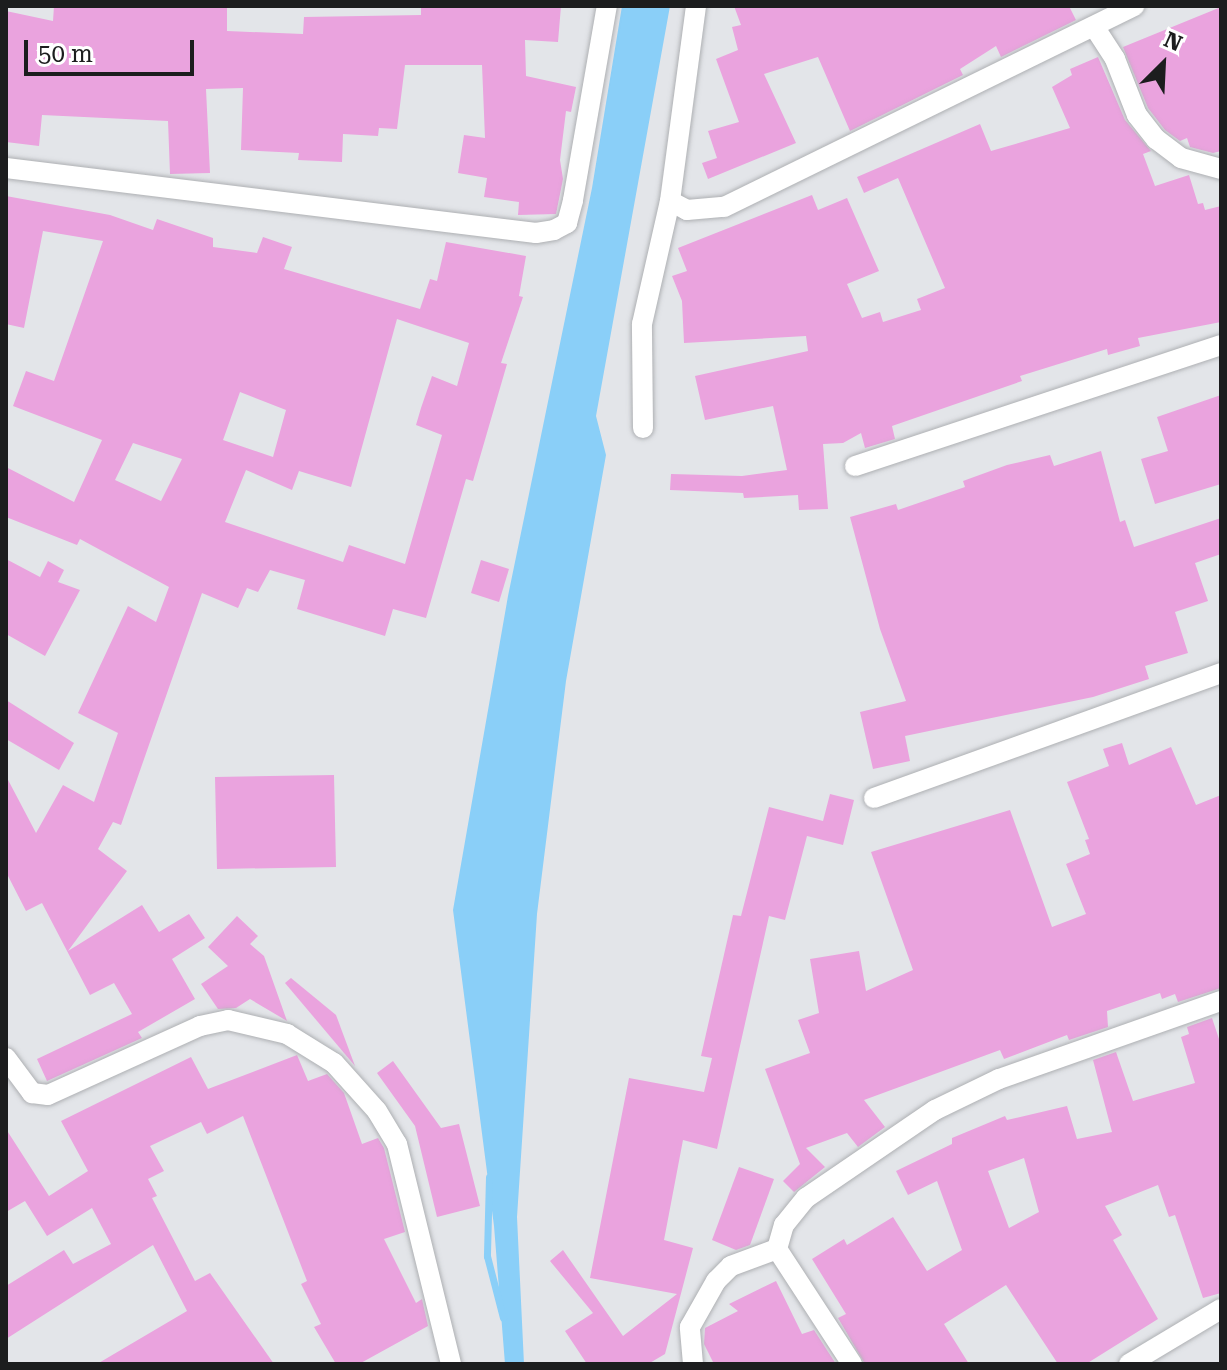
<!DOCTYPE html>
<style>
body{margin:0}
#map{position:relative;width:1227px;height:1370px;overflow:hidden;background:#e3e5e9;font-family:"Roboto Serif",serif}
div>[style]{position:absolute}
[style*='--x']{left:calc(var(--x)*1px);top:calc(var(--y)*1px);width:calc(var(--w)*1px);rotate:calc(var(--a)*1deg)}
.water>*{inset:0;background:#8acff8}
.stream>*{height:7px;margin:-3.5px;padding:0 3.5px;transform-origin:3.5px;border-radius:3.5px;background:#8acff8}
.building>*{inset:0;background:#eaa3de}
.roads{filter:drop-shadow(0 0 2px #aeb0b3) drop-shadow(0 0 2px #aeb0b3)}
.street>*{height:20px;margin:-10px;padding:0 10px;transform-origin:10px;border-radius:10px;background:#fff}
span{translate:-50% -50%;white-space:nowrap;text-align:center;line-height:1.15;-webkit-text-stroke:8px #fff;paint-order:stroke}
.frame{position:absolute;inset:0;border:8px solid #1c1d1e;pointer-events:none}
.north{position:absolute;left:1123px;top:24px;width:80px;height:80px;-webkit-text-stroke:6px #fff;paint-order:stroke;rotate:24deg;font-size:22px;font-weight:700;line-height:32px;text-align:center;color:#1c1d1e}
.north::after{content:'';display:block;margin:auto;width:28px;height:36px;background:#1c1d1e;clip-path:polygon(50% 0,100% 100%,50% 72%,0 100%)}
.scale{position:absolute;left:24px;top:40px;width:170px;height:36px;box-sizing:border-box;border:4px solid #1c1d1e;border-top:0;padding-left:10px;font-size:24px;line-height:28px;white-space:nowrap;color:#1c1d1e;-webkit-text-stroke:6px #fff;paint-order:stroke}
</style>
<div id="map">
<div class="water">
<div style="clip-path:polygon(622px 6px,670px 6px,596px 416px,606px 455px,566px 681px,537px 914px,517px 1217px,524px 1364px,505px 1364px,494px 1226px,453px 910px,508px 596px,592px 188px)"></div>
</div>
<div class="stream">
<div style="--x:489;--y:1177;--w:79;--a:91.5"></div>
<div style="--x:487;--y:1256;--w:64;--a:75.5"></div>
</div>
<div class="building">
<div style="clip-path:polygon(54px 6px,227px 6px,227px 31px,303px 34px,304px 17px,421px 15px,421px 6px,561px 6px,558px 42px,525px 40px,526px 76px,576px 87px,571px 112px,566px 111px,560px 160px,563px 179px,556px 214px,518px 215px,519px 202px,484px 197px,487px 178px,458px 173px,464px 135px,485px 138px,482px 65px,405px 65px,397px 129px,379px 128px,378px 136px,343px 134px,342px 162px,298px 160px,299px 153px,241px 150px,243px 88px,206px 89px,210px 173px,170px 174px,168px 121px,42px 115px,39px 146px,6px 142px,6px 11px,53px 21px)"></div>
<div style="clip-path:polygon(734px 6px,1069px 6px,1076px 20px,1001px 57px,996px 46px,960px 69px,963px 75px,850px 131px,818px 57px,764px 74px,796px 143px,708px 179px,702px 163px,717px 158px,708px 131px,739px 122px,716px 59px,738px 50px,732px 27px,741px 25px)"></div>
<div style="clip-path:polygon(1221px 7px,1221px 151px,1213px 153px,1190px 147px,1187px 138px,1180px 141px,1165px 130px,1148px 108px,1123px 47px)"></div>
<div style="clip-path:polygon(1098px 57px,1125px 120px,1151px 151px,1143px 154px,1155px 186px,1189px 175px,1198px 204px,1203px 203px,1205px 210px,1221px 206px,1221px 322px,1138px 338px,1140px 346px,1108px 355px,1107px 349px,1020px 376px,1022px 381px,892px 426px,895px 439px,865px 448px,861px 433px,843px 443px,823px 444px,828px 509px,799px 510px,798px 495px,744px 498px,743px 493px,670px 490px,671px 474px,742px 476px,787px 470px,773px 406px,705px 420px,695px 376px,808px 351px,806px 336px,684px 343px,682px 301px,672px 276px,687px 271px,678px 248px,812px 195px,818px 210px,847px 198px,879px 271px,847px 284px,862px 318px,880px 312px,883px 322px,921px 310px,917px 299px,945px 288px,898px 178px,864px 193px,857px 177px,980px 124px,991px 151px,1070px 128px,1052px 87px,1072px 75px,1070px 69px)"></div>
<div style="clip-path:polygon(evenodd,6px 196px,110px 215px,153px 230px,157px 219px,213px 238px,213px 247px,257px 253px,263px 237px,292px 247px,284px 269px,420px 309px,430px 279px,437px 281px,446px 242px,526px 256px,519px 296px,523px 297px,501px 363px,507px 364px,473px 481px,466px 479px,426px 618px,393px 609px,385px 636px,297px 609px,305px 580px,270px 570px,258px 592px,247px 588px,238px 608px,202px 593px,121px 825px,113px 822px,98px 849px,127px 871px,68px 951px,142px 905px,159px 932px,189px 914px,205px 938px,172px 959px,195px 999px,138px 1032px,142px 1038px,47px 1081px,37px 1059px,132px 1014px,114px 983px,90px 995px,42px 903px,26px 911px,6px 872px,6px 776px,36px 833px,63px 785px,94px 802px,118px 733px,78px 713px,128px 606px,156px 622px,169px 587px,80px 539px,77px 545px,6px 517px,6px 467px,74px 502px,102px 440px,13px 406px,26px 371px,54px 381px,103px 241px,43px 231px,24px 328px,6px 324px,6px 196px,397px 319px,469px 343px,457px 386px,432px 376px,421px 408px,416px 425px,442px 435px,405px 564px,349px 545px,343px 562px,225px 522px,246px 470px,292px 490px,299px 471px,351px 487px,397px 319px,6px 196px,240px 392px,286px 410px,273px 457px,223px 440px,240px 392px,6px 196px,133px 443px,182px 459px,161px 501px,115px 480px,133px 443px)"></div>
<div style="clip-path:polygon(1221px 395px,1221px 484px,1155px 504px,1141px 459px,1168px 451px,1157px 417px)"></div>
<div style="clip-path:polygon(1101px 451px,1120px 522px,1125px 520px,1134px 547px,1221px 518px,1221px 554px,1195px 563px,1208px 601px,1175px 612px,1188px 653px,1145px 666px,1149px 679px,1093px 697px,905px 736px,910px 761px,873px 769px,860px 712px,906px 701px,880px 629px,850px 517px,896px 504px,898px 510px,965px 487px,963px 481px,1007px 465px,1050px 455px,1054px 466px)"></div>
<div style="clip-path:polygon(6px 559px,40px 577px,48px 561px,64px 570px,58px 582px,80px 590px,45px 656px,6px 634px)"></div>
<div style="clip-path:polygon(481px 560px,509px 569px,499px 602px,471px 593px)"></div>
<div style="clip-path:polygon(6px 700px,74px 743px,59px 770px,6px 739px)"></div>
<div style="clip-path:polygon(1122px 743px,1129px 765px,1171px 747px,1196px 805px,1221px 795px,1221px 988px,1178px 1002px,1175px 994px,1162px 999px,1160px 993px,1107px 1011px,1108px 1027px,1069px 1040px,1067px 1035px,1004px 1059px,1000px 1050px,864px 1100px,885px 1127px,858px 1147px,847px 1133px,806px 1148px,825px 1167px,794px 1192px,783px 1181px,800px 1164px,765px 1069px,810px 1053px,798px 1020px,819px 1013px,810px 959px,859px 951px,866px 991px,913px 970px,871px 852px,1010px 810px,1052px 927px,1086px 914px,1066px 864px,1090px 854px,1085px 840px,1089px 839px,1067px 782px,1109px 766px,1103px 749px)"></div>
<div style="clip-path:polygon(334px 775px,336px 867px,217px 869px,215px 777px)"></div>
<div style="clip-path:polygon(830px 794px,854px 800px,843px 845px,807px 836px,785px 920px,769px 916px,717px 1149px,683px 1140px,664px 1240px,693px 1248px,665px 1354px,648px 1364px,587px 1364px,565px 1331px,593px 1313px,550px 1261px,563px 1250px,623px 1336px,677px 1294px,590px 1278px,629px 1078px,704px 1092px,712px 1058px,701px 1056px,733px 915px,741px 916px,769px 807px,823px 821px)"></div>
<div style="clip-path:polygon(237px 916px,258px 936px,250px 944px,264px 956px,287px 1021px,250px 999px,236px 1008px,218px 1009px,201px 984px,228px 966px,208px 947px)"></div>
<div style="clip-path:polygon(291px 978px,336px 1015px,355px 1066px,285px 983px)"></div>
<div style="clip-path:polygon(evenodd,1212px 1018px,1221px 1045px,1221px 1293px,1203px 1298px,1175px 1215px,1169px 1217px,1158px 1185px,1105px 1206px,1122px 1235px,1113px 1240px,1158px 1319px,1086px 1364px,1058px 1364px,1006px 1285px,944px 1324px,969px 1364px,865px 1364px,838px 1318px,846px 1314px,812px 1259px,844px 1239px,847px 1245px,893px 1217px,927px 1271px,962px 1250px,937px 1181px,908px 1195px,896px 1171px,952px 1144px,952px 1138px,1005px 1116px,1007px 1120px,1067px 1106px,1077px 1139px,1112px 1132px,1093px 1060px,1116px 1052px,1133px 1101px,1195px 1083px,1181px 1037px,1189px 1034px,1187px 1027px,1212px 1018px,1024px 1158px,1039px 1212px,1009px 1228px,988px 1171px,1024px 1158px)"></div>
<div style="clip-path:polygon(297px 1055px,308px 1081px,327px 1074px,344px 1093px,362px 1144px,378px 1138px,384px 1148px,405px 1232px,384px 1239px,416px 1303px,422px 1299px,428px 1326px,359px 1364px,336px 1364px,314px 1327px,321px 1324px,301px 1284px,307px 1281px,243px 1116px,207px 1134px,201px 1122px,150px 1146px,164px 1171px,148px 1179px,157px 1196px,152px 1198px,195px 1281px,210px 1273px,274px 1364px,97px 1364px,187px 1311px,153px 1245px,6px 1339px,6px 1286px,64px 1250px,73px 1264px,111px 1244px,92px 1208px,47px 1236px,25px 1201px,6px 1212px,6px 1129px,49px 1196px,88px 1171px,61px 1121px,191px 1057px,208px 1089px)"></div>
<div style="clip-path:polygon(393px 1061px,441px 1128px,459px 1124px,480px 1206px,437px 1217px,415px 1126px,377px 1073px)"></div>
<div style="clip-path:polygon(739px 1167px,774px 1179px,750px 1245px,736px 1250px,712px 1240px)"></div>
<div style="clip-path:polygon(776px 1281px,802px 1334px,814px 1330px,836px 1364px,714px 1364px,704px 1344px,705px 1328px,738px 1311px,729px 1304px)"></div>
</div>
<div class="roads">
<div class="street">
<div style="--x:1095;--y:28;--w:37;--a:57"></div>
<div style="--x:1115;--y:59;--w:60;--a:68.6"></div>
<div style="--x:1137;--y:115;--w:31;--a:52"></div>
<div style="--x:1156;--y:139;--w:31;--a:37"></div>
<div style="--x:1181;--y:158;--w:41;--a:15.4"></div>
<div style="--x:6;--y:168;--w:534;--a:6.99"></div>
<div style="--x:536;--y:233;--w:18;--a:-9"></div>
<div style="--x:554;--y:230;--w:15;--a:-28"></div>
<div style="--x:567;--y:223;--w:24;--a:-75"></div>
<div style="--x:573;--y:200;--w:197;--a:-80.1"></div>
<div style="--x:670;--y:201;--w:19;--a:28"></div>
<div style="--x:687;--y:210;--w:37;--a:-5"></div>
<div style="--x:724;--y:207;--w:457;--a:-26.1"></div>
<div style="--x:643;--y:428;--w:104;--a:-90.6"></div>
<div style="--x:642;--y:324;--w:126;--a:-77.2"></div>
<div style="--x:670;--y:201;--w:197;--a:-82.4"></div>
<div style="--x:855;--y:466;--w:385;--a:-18.3"></div>
<div style="--x:874;--y:798;--w:369;--a:-19.8"></div>
<div style="--x:6;--y:1058;--w:44;--a:53.4"></div>
<div style="--x:32;--y:1093;--w:16;--a:7"></div>
<div style="--x:48;--y:1095;--w:167;--a:-24.4"></div>
<div style="--x:200;--y:1026;--w:29;--a:-12"></div>
<div style="--x:228;--y:1020;--w:61;--a:13.3"></div>
<div style="--x:287;--y:1034;--w:55;--a:31.7"></div>
<div style="--x:334;--y:1063;--w:64;--a:48.1"></div>
<div style="--x:377;--y:1111;--w:39;--a:59"></div>
<div style="--x:397;--y:1144;--w:227;--a:76.2"></div>
<div style="--x:693;--y:1364;--w:37;--a:-95"></div>
<div style="--x:690;--y:1327;--w:53;--a:-60.5"></div>
<div style="--x:716;--y:1281;--w:21;--a:-45"></div>
<div style="--x:731;--y:1266;--w:49;--a:-20.3"></div>
<div style="--x:852;--y:1364;--w:137;--a:-123.1"></div>
<div style="--x:777;--y:1249;--w:25;--a:-74"></div>
<div style="--x:784;--y:1225;--w:35;--a:-51"></div>
<div style="--x:806;--y:1198;--w:156;--a:-34.3"></div>
<div style="--x:935;--y:1110;--w:71;--a:-25.8"></div>
<div style="--x:999;--y:1079;--w:235;--a:-19.4"></div>
<div style="--x:1129;--y:1364;--w:107;--a:-30.9"></div>
</div>
</div>
<div class="frame"></div>
<div class="north">N</div>
<div class="scale">50 m</div>
</div>
